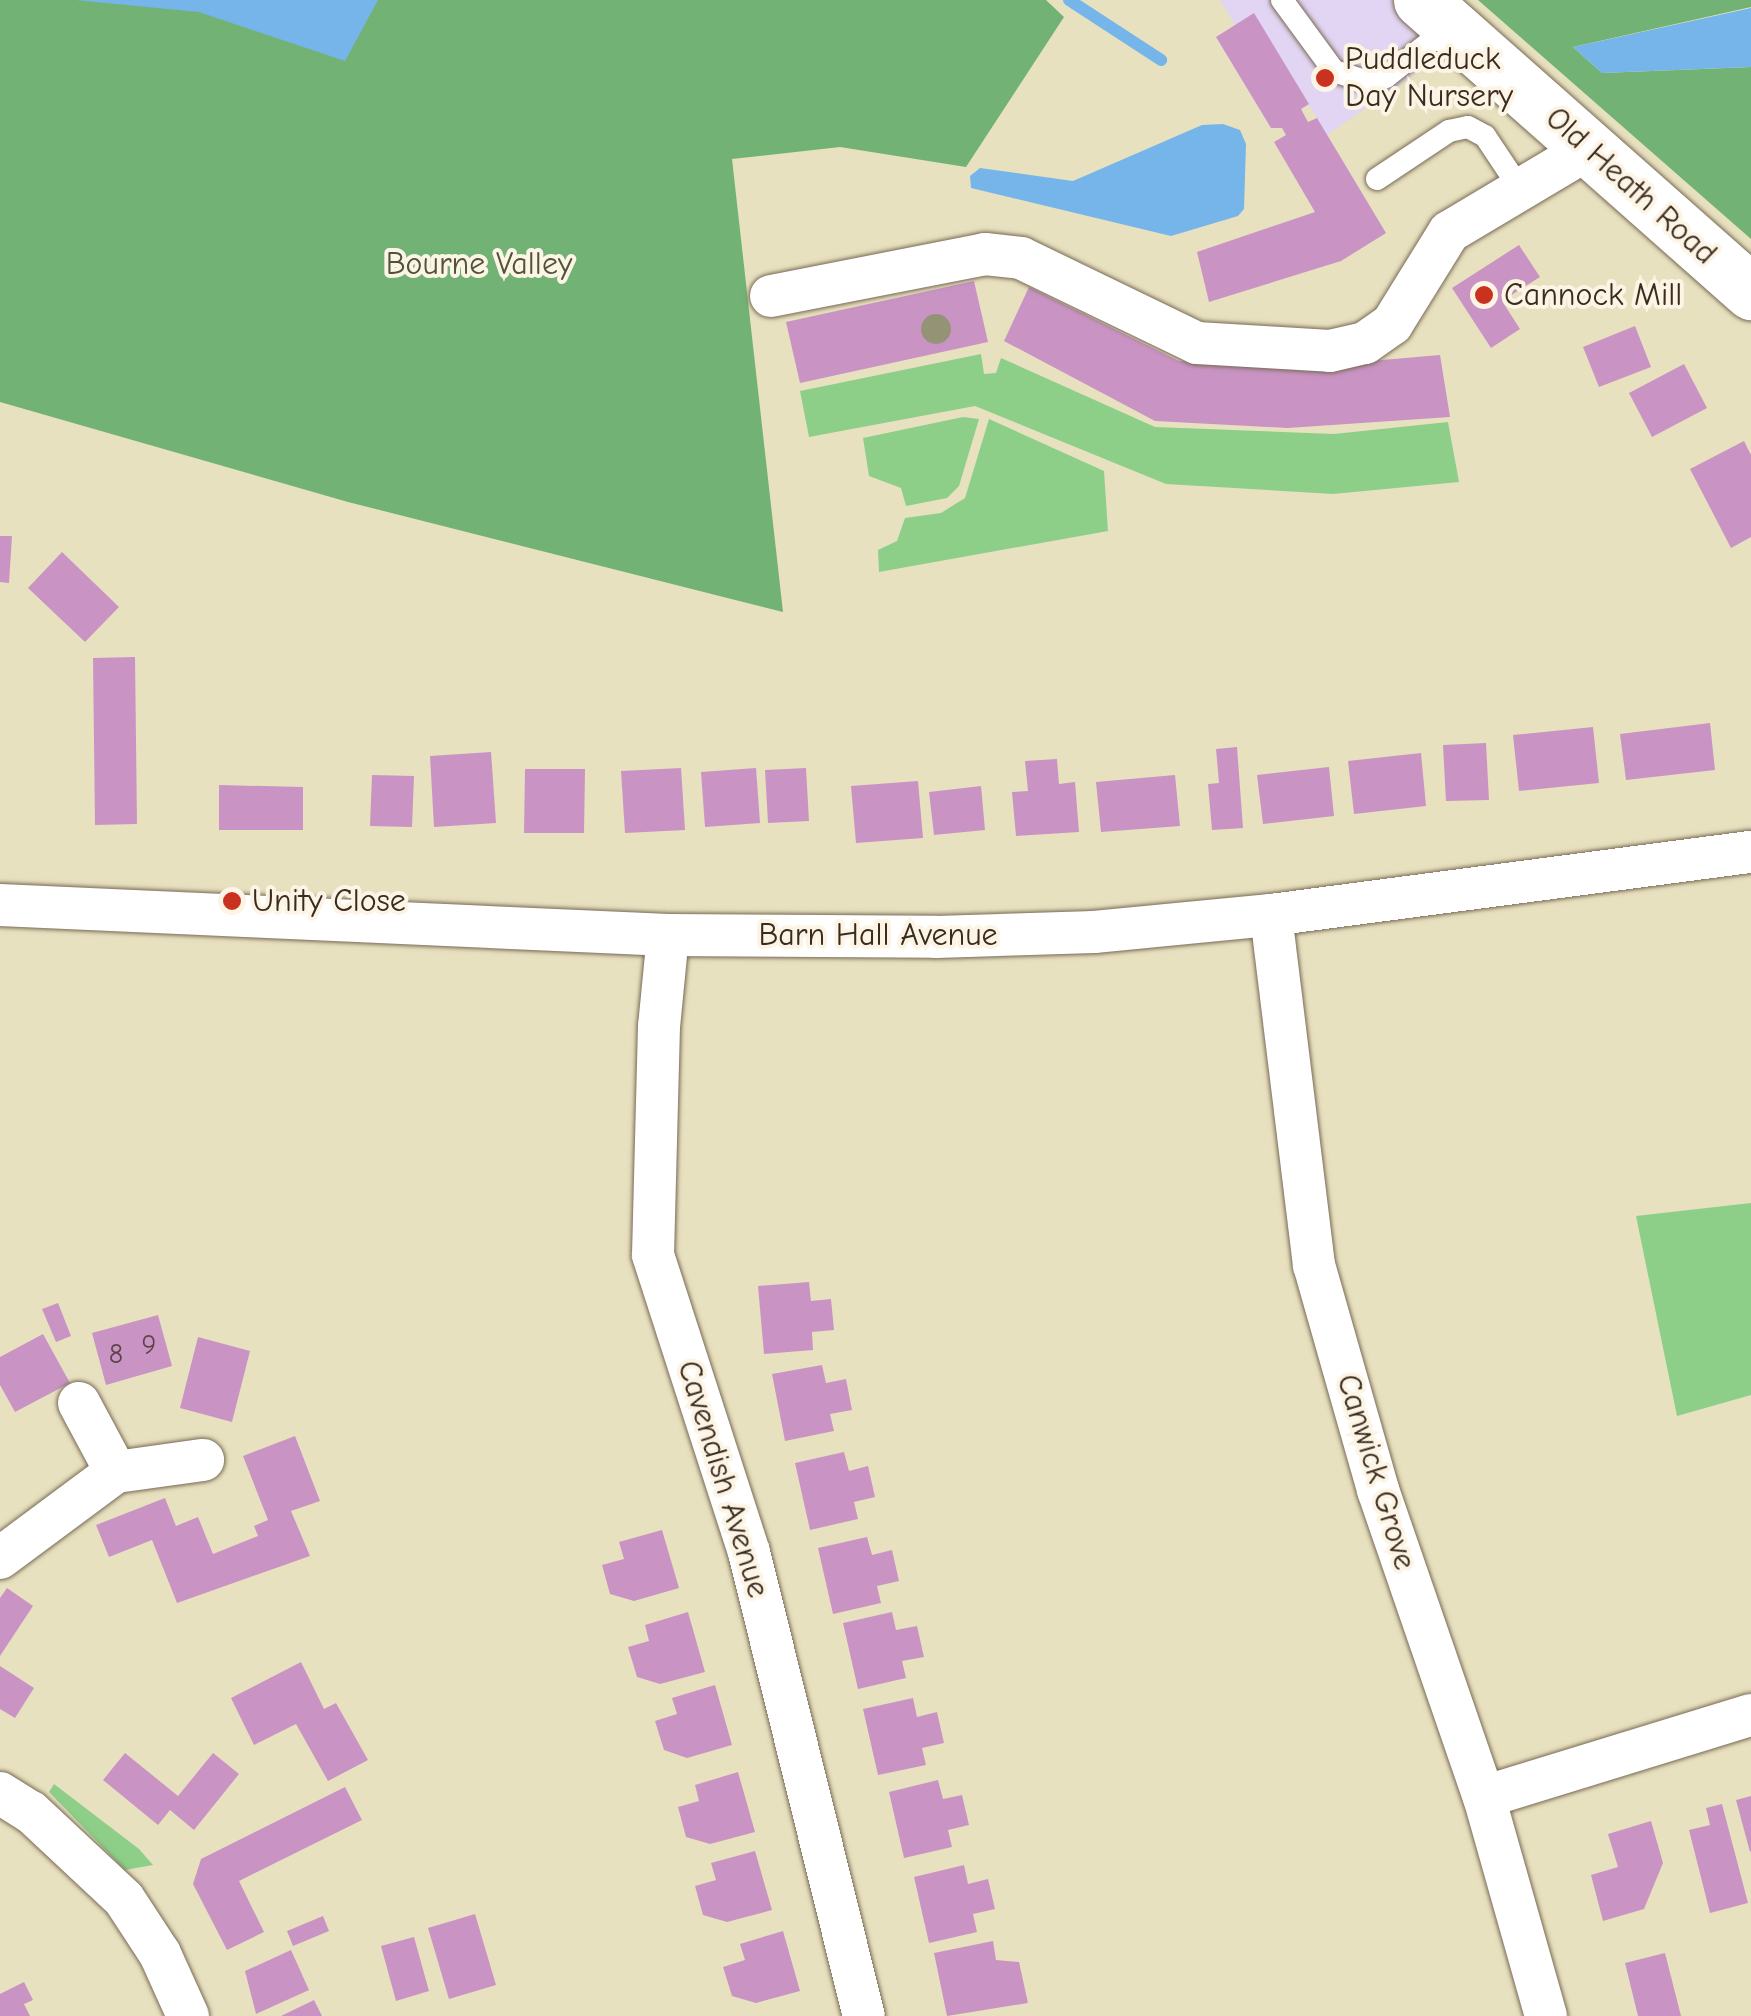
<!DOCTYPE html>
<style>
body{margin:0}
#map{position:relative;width:1751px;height:2016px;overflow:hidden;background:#e8e1bf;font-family:"Comic Neue",sans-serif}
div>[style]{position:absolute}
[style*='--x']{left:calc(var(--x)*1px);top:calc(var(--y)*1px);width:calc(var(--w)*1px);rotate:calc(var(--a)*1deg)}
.built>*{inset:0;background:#e2d4f3}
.green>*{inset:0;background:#8dcf88}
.forest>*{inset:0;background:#72b274}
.water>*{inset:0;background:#75b5e9}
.stream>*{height:12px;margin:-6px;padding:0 6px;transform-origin:6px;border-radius:6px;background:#75b5e9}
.building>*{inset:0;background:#c994c4}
.roads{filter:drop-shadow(0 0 2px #786a56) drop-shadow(0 0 2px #786a56)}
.lane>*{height:22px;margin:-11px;padding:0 11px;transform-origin:11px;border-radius:11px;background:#fff}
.street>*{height:42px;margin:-21px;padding:0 21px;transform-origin:21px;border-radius:21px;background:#fff}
.secondary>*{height:55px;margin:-27.5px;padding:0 27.5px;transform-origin:27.5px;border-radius:27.5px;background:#fff}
.trees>*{width:30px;height:30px;margin:-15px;border-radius:50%;background:#949375}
.dots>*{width:28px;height:28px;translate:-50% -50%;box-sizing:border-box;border:5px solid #fcf5e5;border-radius:50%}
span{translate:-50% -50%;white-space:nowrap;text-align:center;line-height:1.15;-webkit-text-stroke:8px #fcf5e5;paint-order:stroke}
.number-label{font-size:28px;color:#5e4448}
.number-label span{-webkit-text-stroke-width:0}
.poi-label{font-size:32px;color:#3b2a1e}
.left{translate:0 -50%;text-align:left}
.street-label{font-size:32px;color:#3b2a1e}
.park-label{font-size:32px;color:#505338}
</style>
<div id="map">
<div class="built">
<div style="clip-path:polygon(1220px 0,1393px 0,1446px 52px,1327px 135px,1309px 105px,1271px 128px,1216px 37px,1235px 25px)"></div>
</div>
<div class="green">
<div style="clip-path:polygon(981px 354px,984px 374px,996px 373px,1001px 358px,1155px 427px,1334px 434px,1448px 422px,1459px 482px,1333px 494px,1166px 484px,975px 406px,809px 437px,800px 391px)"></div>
<div style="clip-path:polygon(963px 417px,979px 419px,959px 486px,947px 498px,906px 506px,901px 488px,869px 476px,863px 438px)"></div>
<div style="clip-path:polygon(989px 419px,1104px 471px,1108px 531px,879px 572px,878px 550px,897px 541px,905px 518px,941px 513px,965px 498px)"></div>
<div style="clip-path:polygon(1751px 1203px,1751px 1395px,1677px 1416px,1636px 1216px)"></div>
<div style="clip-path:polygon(54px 1784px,139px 1849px,153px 1865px,125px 1870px,49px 1792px)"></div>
</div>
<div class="forest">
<div style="clip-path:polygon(0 0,1046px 0,1064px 17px,966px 167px,840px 147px,732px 159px,783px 612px,348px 502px,0 402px)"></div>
<div style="clip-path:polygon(1478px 0,1751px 0,1751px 7px,1573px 47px,1602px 73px,1751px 67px,1751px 239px)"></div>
</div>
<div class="water">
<div style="clip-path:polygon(75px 0,378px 0,345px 61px,199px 12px)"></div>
<div style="clip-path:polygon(1751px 8px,1751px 67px,1602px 73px,1573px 47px)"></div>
<div style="clip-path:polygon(1223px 124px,1240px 130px,1246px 144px,1244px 209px,1238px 216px,1171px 236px,971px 188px,970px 176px,980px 168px,1073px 181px,1202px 125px)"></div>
</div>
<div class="stream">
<div style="--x:1069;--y:0;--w:110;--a:33.1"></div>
</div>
<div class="building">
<div style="clip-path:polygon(1254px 13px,1309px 104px,1301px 109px,1308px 122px,1317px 118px,1386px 233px,1341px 261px,1209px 302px,1197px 252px,1315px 212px,1274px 142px,1286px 135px,1282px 128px,1271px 128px,1216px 37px)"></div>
<div style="clip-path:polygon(1519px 245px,1540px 277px,1502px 301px,1520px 329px,1491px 348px,1452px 288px)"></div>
<div style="clip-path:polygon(974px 281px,988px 342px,800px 383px,786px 322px)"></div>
<div style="clip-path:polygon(1029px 287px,1179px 361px,1289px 368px,1440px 355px,1450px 417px,1288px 428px,1155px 421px,1004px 341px)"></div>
<div style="clip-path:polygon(1635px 326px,1651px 367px,1599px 387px,1583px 347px)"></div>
<div style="clip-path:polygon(1684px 364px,1707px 408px,1652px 437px,1629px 393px)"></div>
<div style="clip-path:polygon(1744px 441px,1751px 455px,1751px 537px,1731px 548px,1690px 469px)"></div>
<div style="clip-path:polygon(0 536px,12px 536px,9px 583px,0 582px)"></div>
<div style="clip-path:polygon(62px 552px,119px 607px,85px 642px,28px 588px)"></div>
<div style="clip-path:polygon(135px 657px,137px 824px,95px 825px,93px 658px)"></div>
<div style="clip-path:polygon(1710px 723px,1715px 770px,1626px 780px,1620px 734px)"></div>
<div style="clip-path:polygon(1593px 727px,1599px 783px,1519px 791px,1513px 735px)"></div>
<div style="clip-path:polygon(1486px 743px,1489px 800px,1446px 801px,1443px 745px)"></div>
<div style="clip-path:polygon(1237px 747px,1243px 828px,1212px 830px,1208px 784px,1219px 783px,1216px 749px)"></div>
<div style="clip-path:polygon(491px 752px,496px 823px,434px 827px,430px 756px)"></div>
<div style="clip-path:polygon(1421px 753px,1426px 806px,1354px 814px,1348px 761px)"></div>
<div style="clip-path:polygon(1057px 759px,1059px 784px,1075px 782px,1079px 832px,1016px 836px,1012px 792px,1028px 791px,1025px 761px)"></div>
<div style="clip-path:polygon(1329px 767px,1334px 816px,1263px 824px,1257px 775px)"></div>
<div style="clip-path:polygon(681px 768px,685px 830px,625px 833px,621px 771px)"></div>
<div style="clip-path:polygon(756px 768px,760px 823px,705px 827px,701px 772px)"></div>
<div style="clip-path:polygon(806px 768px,809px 821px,768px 823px,765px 770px)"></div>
<div style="clip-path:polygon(525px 769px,585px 769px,584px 833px,524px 833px)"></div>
<div style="clip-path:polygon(372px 775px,414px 776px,412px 827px,370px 826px)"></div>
<div style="clip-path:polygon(1175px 775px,1180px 826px,1101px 832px,1096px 782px)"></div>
<div style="clip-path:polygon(918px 781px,923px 838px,856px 843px,851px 786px)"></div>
<div style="clip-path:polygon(219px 785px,303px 787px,303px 830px,219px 830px)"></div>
<div style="clip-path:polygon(981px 786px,985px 830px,934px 835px,929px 792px)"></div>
<div style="clip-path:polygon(809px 1282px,811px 1301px,831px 1299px,834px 1330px,812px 1332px,813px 1350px,764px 1354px,758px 1286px)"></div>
<div style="clip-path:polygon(58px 1303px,71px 1336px,56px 1342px,42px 1309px)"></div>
<div style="clip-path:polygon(158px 1315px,172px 1366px,106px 1385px,92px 1333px)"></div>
<div style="clip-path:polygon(43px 1334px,70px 1383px,15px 1412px,0 1385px,0 1357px)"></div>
<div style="clip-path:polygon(198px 1337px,250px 1351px,232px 1422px,180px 1408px)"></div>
<div style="clip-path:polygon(822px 1365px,826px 1383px,846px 1379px,852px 1410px,830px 1414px,834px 1431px,785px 1441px,772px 1374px)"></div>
<div style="clip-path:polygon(295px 1436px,320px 1501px,291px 1511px,310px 1556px,177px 1603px,152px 1540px,109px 1557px,96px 1525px,165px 1498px,176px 1526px,198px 1517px,213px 1554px,258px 1536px,254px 1526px,268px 1520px,243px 1456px)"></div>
<div style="clip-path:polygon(844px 1452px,849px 1471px,868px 1466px,875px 1497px,854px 1502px,858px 1519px,810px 1530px,795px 1463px)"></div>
<div style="clip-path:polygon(662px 1530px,679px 1588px,634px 1601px,610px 1594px,602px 1565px,624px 1559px,619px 1542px)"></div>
<div style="clip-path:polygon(867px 1537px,872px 1555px,892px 1550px,899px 1581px,877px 1586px,881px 1603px,833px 1614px,818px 1548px)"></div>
<div style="clip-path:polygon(7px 1588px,33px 1606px,0 1656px,0 1598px)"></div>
<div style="clip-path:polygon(688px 1612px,705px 1672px,660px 1684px,637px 1677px,628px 1647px,649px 1641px,645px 1625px)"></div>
<div style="clip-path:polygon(892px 1612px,896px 1630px,917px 1626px,924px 1657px,902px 1661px,906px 1678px,858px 1689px,843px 1623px)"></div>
<div style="clip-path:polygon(301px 1662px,324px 1709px,336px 1703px,368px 1760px,328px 1781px,296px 1724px,254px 1745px,231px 1698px)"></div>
<div style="clip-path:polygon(0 1666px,34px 1688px,15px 1718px,0 1709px)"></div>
<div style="clip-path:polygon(715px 1685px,732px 1745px,687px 1758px,664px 1750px,655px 1721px,677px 1714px,672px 1698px)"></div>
<div style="clip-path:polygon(913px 1698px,917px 1717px,937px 1712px,944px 1743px,922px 1748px,926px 1765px,878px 1775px,863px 1709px)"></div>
<div style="clip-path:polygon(125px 1753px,178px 1796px,213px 1753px,239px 1774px,194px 1830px,170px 1810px,158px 1825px,103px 1780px)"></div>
<div style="clip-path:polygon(738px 1772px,755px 1832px,710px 1844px,686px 1837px,678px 1807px,699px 1801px,695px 1785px)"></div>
<div style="clip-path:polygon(938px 1780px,943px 1799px,962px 1795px,969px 1825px,948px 1830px,952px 1847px,904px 1858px,889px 1792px)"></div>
<div style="clip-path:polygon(345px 1787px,362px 1820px,239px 1881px,264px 1932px,227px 1950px,193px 1884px,201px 1859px)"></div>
<div style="clip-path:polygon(1751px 1796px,1751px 1851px,1750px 1852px,1736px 1800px)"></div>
<div style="clip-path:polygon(1722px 1804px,1748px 1903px,1710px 1913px,1689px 1830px,1710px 1825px,1706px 1808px)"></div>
<div style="clip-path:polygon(1651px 1821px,1663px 1863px,1644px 1909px,1603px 1921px,1591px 1875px,1618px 1867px,1608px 1834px)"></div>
<div style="clip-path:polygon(755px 1851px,772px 1910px,727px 1922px,703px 1915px,695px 1886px,716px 1880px,711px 1863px)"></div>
<div style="clip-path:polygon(964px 1865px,968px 1884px,988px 1879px,995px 1909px,973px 1914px,977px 1932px,929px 1943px,914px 1877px)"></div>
<div style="clip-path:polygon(475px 1914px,496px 1985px,449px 1999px,428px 1928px)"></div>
<div style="clip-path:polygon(323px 1916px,329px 1931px,293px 1946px,287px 1931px)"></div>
<div style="clip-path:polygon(783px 1931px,800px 1991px,756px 2003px,732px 1996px,723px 1967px,745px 1960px,740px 1944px)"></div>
<div style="clip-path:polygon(414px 1937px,429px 1991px,396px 2001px,381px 1946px)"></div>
<div style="clip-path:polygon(993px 1941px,996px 1960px,1019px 1962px,1028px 2003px,947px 2016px,934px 1953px)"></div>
<div style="clip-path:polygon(291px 1950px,309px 1990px,256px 2014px,245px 1971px)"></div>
<div style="clip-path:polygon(1665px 1953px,1681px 2016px,1638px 2016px,1625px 1963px)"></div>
<div style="clip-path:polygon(24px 1982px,33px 2000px,24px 2004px,30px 2016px,0 2016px,0 1994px)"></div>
<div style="clip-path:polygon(314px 2000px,322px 2016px,281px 2016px)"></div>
</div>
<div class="roads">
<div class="lane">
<div style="--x:1282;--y:0;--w:88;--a:53.8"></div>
<div style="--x:1334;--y:71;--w:33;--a:18"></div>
<div style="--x:1365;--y:81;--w:21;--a:-11"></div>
<div style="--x:1386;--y:77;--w:82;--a:-38.6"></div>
<div style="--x:1377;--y:179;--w:87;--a:-33.7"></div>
<div style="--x:1449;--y:131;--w:19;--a:-12"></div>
<div style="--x:1468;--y:127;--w:19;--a:28"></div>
<div style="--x:1485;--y:136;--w:65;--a:56.3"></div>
</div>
<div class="street">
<div style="--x:771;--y:296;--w:218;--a:-11.1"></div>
<div style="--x:985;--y:254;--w:36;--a:6"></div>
<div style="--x:1021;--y:258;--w:195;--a:25.8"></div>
<div style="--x:1197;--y:343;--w:133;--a:3.4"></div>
<div style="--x:1330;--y:351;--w:36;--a:-13"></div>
<div style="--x:1365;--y:343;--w:33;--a:-35"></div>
<div style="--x:1392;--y:324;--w:108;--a:-58.2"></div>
<div style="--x:1449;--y:232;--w:164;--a:-30.8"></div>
<div style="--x:0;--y:905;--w:669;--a:2.57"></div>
<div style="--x:668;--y:935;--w:268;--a:0.4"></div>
<div style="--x:936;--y:937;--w:158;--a:-1.8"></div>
<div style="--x:1094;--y:932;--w:178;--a:-5.5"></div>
<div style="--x:1271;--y:915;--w:484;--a:-7.5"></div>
<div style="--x:1271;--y:915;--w:353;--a:83"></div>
<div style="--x:1314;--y:1265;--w:234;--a:74.1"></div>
<div style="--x:1378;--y:1490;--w:325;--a:71"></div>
<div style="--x:1484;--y:1797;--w:228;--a:74.2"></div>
<div style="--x:668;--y:935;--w:91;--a:95.6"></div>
<div style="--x:659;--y:1026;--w:229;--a:91.5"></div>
<div style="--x:653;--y:1255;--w:312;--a:72.1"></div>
<div style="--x:749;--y:1552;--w:478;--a:76.1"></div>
<div style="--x:79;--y:1403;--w:78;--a:61.8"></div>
<div style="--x:0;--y:1558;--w:144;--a:-36.6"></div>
<div style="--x:116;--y:1472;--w:88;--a:-7.9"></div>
<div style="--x:0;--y:1793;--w:36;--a:32"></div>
<div style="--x:31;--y:1812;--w:127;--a:43.1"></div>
<div style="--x:124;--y:1899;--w:66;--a:56.8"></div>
<div style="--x:160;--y:1954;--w:68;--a:65.7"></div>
<div style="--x:1484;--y:1797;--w:279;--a:-17.1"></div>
</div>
<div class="secondary">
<div style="--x:1421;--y:0;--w:441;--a:41.5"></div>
</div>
</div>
<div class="trees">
<div style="left:936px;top:329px"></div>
</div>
<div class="dots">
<div style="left:1325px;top:78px;background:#c8321e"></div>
<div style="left:1484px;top:295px;background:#c8321e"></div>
<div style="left:232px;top:901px;background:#c8321e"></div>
</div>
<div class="number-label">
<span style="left:149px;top:1345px">9</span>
<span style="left:116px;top:1354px">8</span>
</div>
<div class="poi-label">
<span class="left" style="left:1345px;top:78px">Puddleduck<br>Day Nursery</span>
<span class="left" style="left:1504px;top:295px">Cannock Mill</span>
<span class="left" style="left:252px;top:901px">Unity Close</span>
</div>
<div class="street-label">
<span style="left:1631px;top:186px;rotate:42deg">Old Heath Road</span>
<span style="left:878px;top:935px">Barn Hall Avenue</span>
<span style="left:1376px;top:1472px;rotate:73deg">Canwick Grove</span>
<span style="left:723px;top:1479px;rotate:73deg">Cavendish Avenue</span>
</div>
<div class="park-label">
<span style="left:479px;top:264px">Bourne Valley</span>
</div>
</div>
